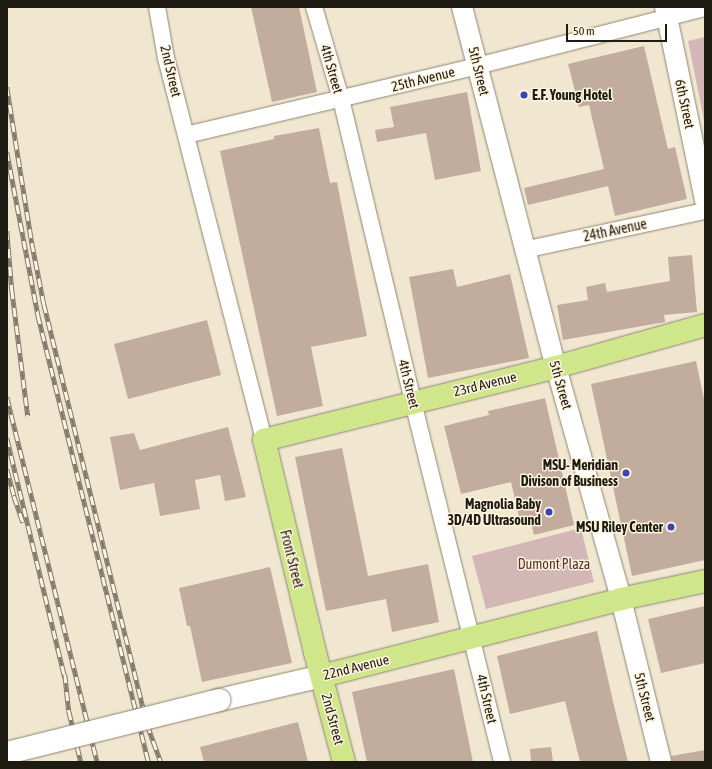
<!DOCTYPE html>
<style>
body{margin:0}
#map{position:relative;width:712px;height:769px;overflow:hidden;background:#f1e7d1;font-family:"Asap Condensed",sans-serif}
div>[style]{position:absolute}
[style*='--x']{left:calc(var(--x)*1px);top:calc(var(--y)*1px);width:calc(var(--w)*1px);rotate:calc(var(--a)*1deg)}
.green>*{inset:0;background:#d3b7b7}
.building>*{inset:0;background:#c1ac9e}
.roads{filter:drop-shadow(0 0 1px #8e8571) drop-shadow(0 0 1px #8e8571)}
.minor>*{height:16px;margin:-8px;padding:0 8px;transform-origin:8px;border-radius:8px;background:#fff}
.tertiary>*{height:20px;margin:-10px;padding:0 10px;transform-origin:10px;border-radius:10px;background:#fff}
.secondary>*{height:22px;margin:-11px;padding:0 11px;transform-origin:11px;border-radius:11px;background:#fff}
.primary>*{height:22px;margin:-11px;padding:0 11px;transform-origin:11px;border-radius:11px;background:#d0e68b}
.rail>*{height:4.5px;margin-top:-2.25px;transform-origin:0;background:repeating-linear-gradient(90deg,#fef4de 0 9px,#827b6d 0 18px);box-sizing:border-box;border-block:1px solid #827b6d}
.bridges{filter:drop-shadow(0 0 1px #8e8571) drop-shadow(0 0 1px #8e8571)}
.secondary-bridge>*{height:22px;margin:-11px;padding:0 11px;transform-origin:11px;border-radius:11px;background:#fff}
.dots>*{width:11px;height:11px;translate:-50% -50%;box-sizing:border-box;border:2px solid #fef4de;border-radius:50%}
span{translate:-50% -50%;white-space:nowrap;text-align:center;line-height:1.15;-webkit-text-stroke:3px #fef4de;paint-order:stroke}
.street-label{font-size:14px;color:#1e1b13}
.poi-label{font-size:14px;color:#1e1b13;font-weight:700}
.left{translate:0 -50%;text-align:left}
.right{translate:-100% -50%;text-align:right}
.park-label{font-size:14px;color:#5e2d2f}
.frame{position:absolute;inset:0;border:8px solid #1e1b13;pointer-events:none}
.scale{position:absolute;left:566px;top:24px;width:101px;height:18px;box-sizing:border-box;border:2px solid #1e1b13;border-top:0;padding-left:5px;font-size:12px;line-height:14px;white-space:nowrap;color:#1e1b13;-webkit-text-stroke:3px #fef4de;paint-order:stroke}
</style>
<div id="map">
<div class="green">
<div style="clip-path:polygon(705px 37px,705px 125px,688px 41px)"></div>
<div style="clip-path:polygon(581px 528px,594px 582px,486px 609px,472px 556px)"></div>
</div>
<div class="building">
<div style="clip-path:polygon(251px 7px,299px 7px,317px 92px,272px 102px)"></div>
<div style="clip-path:polygon(644px 46px,668px 149px,675px 147px,687px 199px,615px 216px,608px 186px,528px 205px,524px 188px,604px 169px,589px 105px,579px 107px,568px 64px)"></div>
<div style="clip-path:polygon(467px 92px,481px 171px,435px 180px,426px 133px,377px 142px,375px 130px,394px 127px,390px 107px)"></div>
<div style="clip-path:polygon(319px 128px,330px 183px,337px 182px,367px 336px,311px 347px,323px 406px,277px 416px,220px 151px,274px 139px,274px 136px)"></div>
<div style="clip-path:polygon(692px 255px,697px 312px,664px 315px,665px 322px,563px 340px,557px 305px,588px 300px,586px 287px,605px 283px,607px 292px,670px 281px,668px 257px)"></div>
<div style="clip-path:polygon(453px 269px,457px 287px,510px 274px,529px 358px,428px 378px,409px 277px)"></div>
<div style="clip-path:polygon(207px 320px,221px 375px,128px 399px,114px 344px)"></div>
<div style="clip-path:polygon(696px 361px,705px 404px,705px 560px,632px 576px,591px 384px)"></div>
<div style="clip-path:polygon(545px 398px,574px 525px,534px 535px,531px 523px,521px 525px,511px 482px,461px 494px,444px 426px,489px 415px,488px 411px)"></div>
<div style="clip-path:polygon(228px 427px,246px 497px,225px 501px,220px 475px,195px 480px,200px 509px,160px 516px,154px 483px,120px 490px,110px 437px,134px 433px,140px 450px)"></div>
<div style="clip-path:polygon(342px 448px,368px 576px,428px 564px,439px 622px,392px 632px,386px 599px,326px 611px,295px 457px)"></div>
<div style="clip-path:polygon(270px 567px,292px 663px,202px 682px,190px 626px,187px 626px,179px 588px)"></div>
<div style="clip-path:polygon(705px 606px,705px 663px,661px 673px,648px 619px)"></div>
<div style="clip-path:polygon(597px 631px,615px 710px,628px 762px,580px 762px,565px 701px,510px 714px,497px 656px)"></div>
<div style="clip-path:polygon(454px 669px,473px 762px,367px 762px,352px 692px)"></div>
<div style="clip-path:polygon(298px 722px,308px 762px,204px 762px,200px 747px)"></div>
<div style="clip-path:polygon(551px 747px,553px 762px,531px 762px,530px 749px)"></div>
<div style="clip-path:polygon(705px 750px,705px 762px,672px 762px,671px 756px)"></div>
</div>
<div class="roads">
<div class="minor">
<div style="--x:157;--y:7;--w:52;--a:80"></div>
<div style="--x:166;--y:58;--w:394;--a:75.6"></div>
<div style="--x:314;--y:7;--w:96;--a:73.6"></div>
<div style="--x:341;--y:99;--w:311;--a:76.6"></div>
<div style="--x:413;--y:402;--w:371;--a:76.1"></div>
<div style="--x:186;--y:135;--w:299;--a:-13.3"></div>
<div style="--x:477;--y:66;--w:235;--a:-14.3"></div>
<div style="--x:524;--y:250;--w:185;--a:-12.2"></div>
</div>
<div class="tertiary">
<div style="--x:462;--y:7;--w:372;--a:75.4"></div>
<div style="--x:556;--y:367;--w:241;--a:74.3"></div>
<div style="--x:621;--y:599;--w:168;--a:76.2"></div>
<div style="--x:665;--y:7;--w:198;--a:78.3"></div>
</div>
<div class="secondary">
<div style="--x:219;--y:700;--w:106;--a:-13.1"></div>
</div>
<div class="primary">
<div style="--x:322;--y:676;--w:309;--a:-14.4"></div>
<div style="--x:621;--y:599;--w:86;--a:-12.1"></div>
<div style="--x:344;--y:762;--w:114;--a:-104.8"></div>
<div style="--x:315;--y:652;--w:218;--a:-103.5"></div>
<div style="--x:264;--y:440;--w:301;--a:-14"></div>
<div style="--x:556;--y:367;--w:155;--a:-15.7"></div>
</div>
</div>
<div class="rail">
<div style="--x:7;--y:87;--w:158;--a:80.9"></div>
<div style="--x:32;--y:243;--w:62;--a:78.9"></div>
<div style="--x:44;--y:304;--w:432;--a:76.2"></div>
<div style="--x:147;--y:724;--w:40;--a:69.8"></div>
<div style="--x:7;--y:152;--w:166;--a:79.2"></div>
<div style="--x:38;--y:315;--w:461;--a:76.1"></div>
<div style="--x:7;--y:231;--w:59;--a:85.2"></div>
<div style="--x:12;--y:290;--w:127;--a:82.8"></div>
<div style="--x:7;--y:397;--w:376;--a:76.1"></div>
<div style="--x:7;--y:438;--w:247;--a:76.4"></div>
<div style="--x:7;--y:469;--w:28;--a:75"></div>
<div style="--x:14;--y:496;--w:28;--a:71"></div>
<div style="--x:65;--y:674;--w:37;--a:84"></div>
<div style="--x:69;--y:711;--w:52;--a:76.8"></div>
</div>
<div class="bridges">
<div class="secondary-bridge">
<div style="--x:7;--y:753;--w:219;--a:-14"></div>
</div>
</div>
<div class="dots">
<div style="left:524px;top:95px;background:#3e42b7"></div>
<div style="left:626px;top:473px;background:#3e42b7"></div>
<div style="left:549px;top:512px;background:#3e42b7"></div>
<div style="left:671px;top:527px;background:#3e42b7"></div>
</div>
<div class="street-label">
<span style="left:332px;top:69px;rotate:74deg">4th Street</span>
<span style="left:171px;top:71px;rotate:77deg">2nd Street</span>
<span style="left:479px;top:71px;rotate:76deg">5th Street</span>
<span style="left:423px;top:79px;rotate:-14deg">25th Avenue</span>
<span style="left:685px;top:104px;rotate:78deg">6th Street</span>
<span style="left:615px;top:230px;rotate:-12deg">24th Avenue</span>
<span style="left:409px;top:384px;rotate:76deg">4th Street</span>
<span style="left:485px;top:384px;rotate:-14deg">23rd Avenue</span>
<span style="left:561px;top:385px;rotate:74deg">5th Street</span>
<span style="left:292px;top:559px;rotate:76deg">Front Street</span>
<span style="left:356px;top:667px;rotate:-14deg">22nd Avenue</span>
<span style="left:645px;top:697px;rotate:76deg">5th Street</span>
<span style="left:487px;top:699px;rotate:77deg">4th Street</span>
<span style="left:333px;top:719px;rotate:75deg">2nd Street</span>
</div>
<div class="poi-label">
<span class="left" style="left:532px;top:95px">E.F. Young Hotel</span>
<span class="right" style="left:618px;top:473px">MSU- Meridian<br>Divison of Business</span>
<span class="right" style="left:541px;top:512px">Magnolia Baby<br>3D/4D Ultrasound</span>
<span class="right" style="left:663px;top:527px">MSU Riley Center</span>
</div>
<div class="park-label">
<span style="left:554px;top:564px">Dumont Plaza</span>
</div>
<div class="frame"></div>
<div class="scale">50 m</div>
</div>
